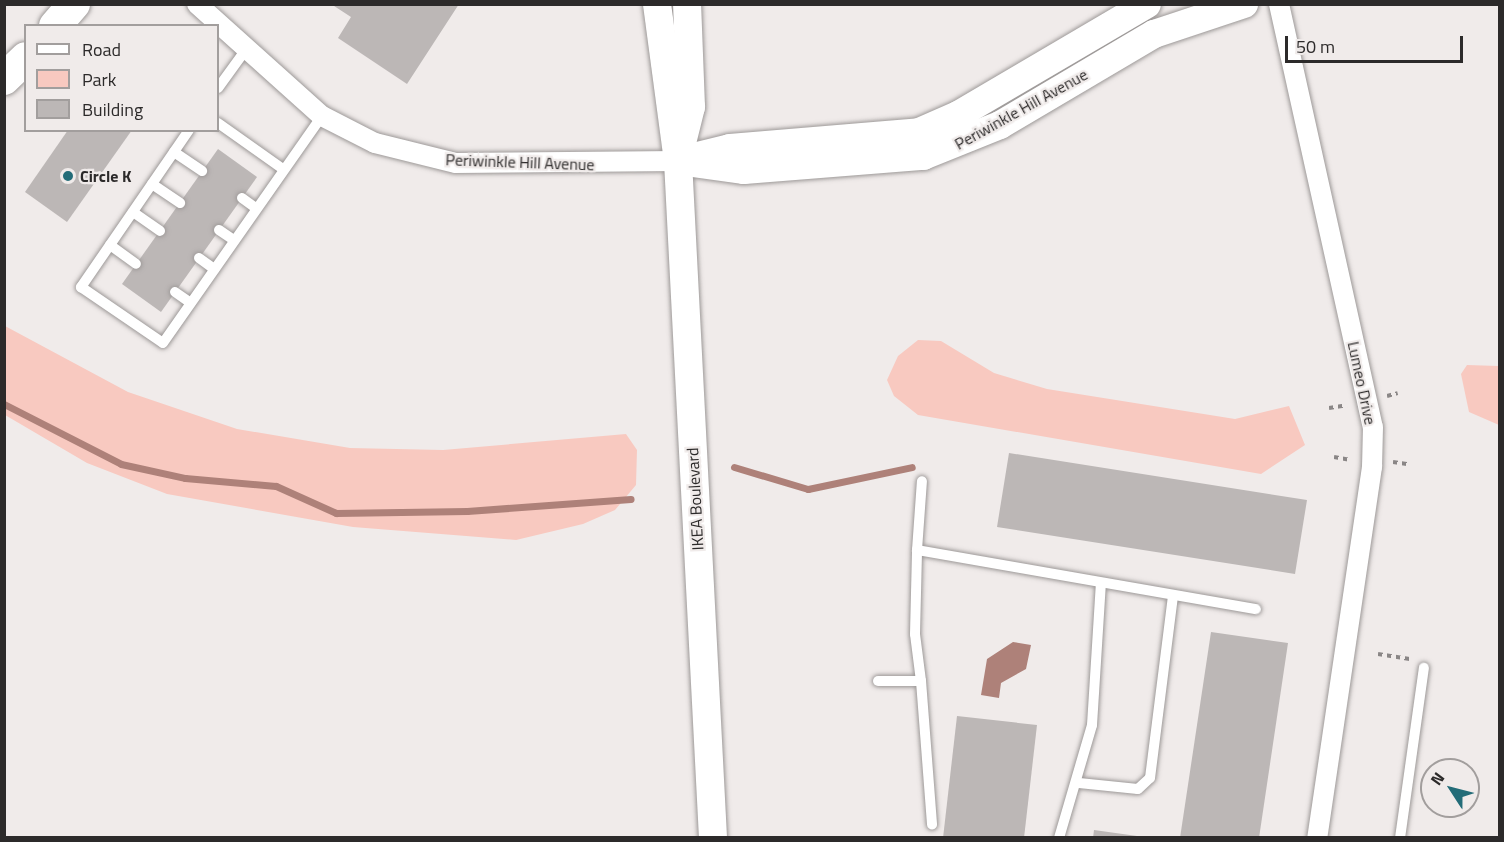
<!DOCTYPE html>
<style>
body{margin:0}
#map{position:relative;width:1504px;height:842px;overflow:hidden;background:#f0ebea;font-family:"Titillium Web",sans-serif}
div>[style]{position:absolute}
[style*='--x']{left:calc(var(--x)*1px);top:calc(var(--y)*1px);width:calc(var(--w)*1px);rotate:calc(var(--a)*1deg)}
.green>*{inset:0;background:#f8c9c0}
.water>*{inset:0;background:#ae8179}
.stream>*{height:7px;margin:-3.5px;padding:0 3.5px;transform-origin:3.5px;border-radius:3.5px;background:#ae8179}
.building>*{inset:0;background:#bcb7b6}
.path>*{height:4px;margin-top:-2px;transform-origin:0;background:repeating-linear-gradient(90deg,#8a8686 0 4.5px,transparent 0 9px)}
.roads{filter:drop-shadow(0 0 2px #9d9998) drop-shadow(0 0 2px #9d9998)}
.lane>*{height:10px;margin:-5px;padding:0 5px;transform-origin:5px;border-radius:5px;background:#fff}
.street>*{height:20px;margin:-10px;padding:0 10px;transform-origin:10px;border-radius:10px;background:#fff}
.secondary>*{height:28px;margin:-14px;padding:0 14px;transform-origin:14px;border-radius:14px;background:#fff}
.primary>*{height:32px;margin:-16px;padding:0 16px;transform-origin:16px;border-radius:16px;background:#fff}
.dots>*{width:16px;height:16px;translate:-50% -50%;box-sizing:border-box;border:3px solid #f0ebea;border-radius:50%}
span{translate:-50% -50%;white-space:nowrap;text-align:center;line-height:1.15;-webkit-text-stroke:4.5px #f0ebea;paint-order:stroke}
.street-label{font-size:16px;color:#2c2a2a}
.poi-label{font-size:16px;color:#2c2a2a;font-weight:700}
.left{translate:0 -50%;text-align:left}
.frame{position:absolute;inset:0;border:6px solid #2c2a2a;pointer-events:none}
.legend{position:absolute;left:24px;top:24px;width:195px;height:108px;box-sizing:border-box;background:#f0ebea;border:2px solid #a29e9d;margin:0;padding:8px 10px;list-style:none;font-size:18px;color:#2c2a2a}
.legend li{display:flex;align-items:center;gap:12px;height:30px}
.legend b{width:30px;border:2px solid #a29e9d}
.north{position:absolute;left:1420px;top:758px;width:60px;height:60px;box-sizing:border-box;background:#f0ebea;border:2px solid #a29e9d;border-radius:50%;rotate:306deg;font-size:16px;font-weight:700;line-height:24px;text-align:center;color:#2c2a2a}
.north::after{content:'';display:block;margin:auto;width:21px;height:27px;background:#236c78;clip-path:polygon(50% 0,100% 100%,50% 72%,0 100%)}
.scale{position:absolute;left:1285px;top:36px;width:178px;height:27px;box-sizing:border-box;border:3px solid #2c2a2a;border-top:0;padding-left:8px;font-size:18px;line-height:21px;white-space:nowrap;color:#2c2a2a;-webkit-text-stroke:4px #f0ebea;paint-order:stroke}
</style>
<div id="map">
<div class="green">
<div style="clip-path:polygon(5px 326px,128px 392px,237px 429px,350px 448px,443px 450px,626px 434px,637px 450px,636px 485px,615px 510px,583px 524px,516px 540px,353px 527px,167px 494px,87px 463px,5px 415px)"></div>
<div style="clip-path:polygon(918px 340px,941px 341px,994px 373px,1047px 389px,1235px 419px,1289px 406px,1305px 445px,1261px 474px,918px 415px,894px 396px,887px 380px,898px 356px)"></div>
<div style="clip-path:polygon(1467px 365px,1499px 366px,1499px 425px,1469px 412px,1461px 374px)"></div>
</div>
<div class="water">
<div style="clip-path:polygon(1013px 642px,1031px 645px,1026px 669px,1001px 683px,999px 698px,981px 695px,987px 659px)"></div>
</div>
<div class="stream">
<div style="--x:4;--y:404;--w:131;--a:27.1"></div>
<div style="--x:121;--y:464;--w:66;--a:12.3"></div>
<div style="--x:185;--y:478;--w:91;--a:5"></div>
<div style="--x:276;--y:486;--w:66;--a:24.2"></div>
<div style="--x:336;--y:513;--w:131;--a:-0.9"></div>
<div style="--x:467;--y:511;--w:164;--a:-4.2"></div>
<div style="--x:734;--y:467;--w:77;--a:16.6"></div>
<div style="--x:808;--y:489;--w:106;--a:-11.9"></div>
</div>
<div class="building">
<div style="clip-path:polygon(331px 4px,459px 4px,407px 84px,338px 38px,351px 17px)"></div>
<div style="clip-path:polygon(68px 130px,132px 130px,67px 222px,25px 192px)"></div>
<div style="clip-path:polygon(218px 149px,257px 177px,161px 312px,122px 284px)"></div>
<div style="clip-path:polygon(1009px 453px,1307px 500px,1295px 574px,997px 527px)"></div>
<div style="clip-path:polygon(1211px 632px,1288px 643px,1259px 838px,1180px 838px)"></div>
<div style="clip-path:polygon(957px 716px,1037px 725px,1024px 838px,943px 838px)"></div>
<div style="clip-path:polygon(1094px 830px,1137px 836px,1137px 838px,1093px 838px)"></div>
</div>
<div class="path">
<div style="--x:1387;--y:396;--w:11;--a:-15"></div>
<div style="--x:1329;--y:408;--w:18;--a:-9"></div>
<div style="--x:1334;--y:457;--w:17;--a:10"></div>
<div style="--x:1393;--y:462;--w:14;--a:8"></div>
<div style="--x:1378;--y:654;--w:32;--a:9"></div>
</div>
<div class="roads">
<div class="lane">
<div style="--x:218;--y:88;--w:49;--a:-54.1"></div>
<div style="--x:218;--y:123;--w:80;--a:35.3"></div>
<div style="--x:189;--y:130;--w:191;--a:124.5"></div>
<div style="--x:81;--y:287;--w:99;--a:34.3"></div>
<div style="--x:163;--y:343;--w:277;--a:-55"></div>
<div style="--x:174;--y:152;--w:34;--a:34"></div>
<div style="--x:152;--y:184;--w:34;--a:34"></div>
<div style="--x:242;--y:198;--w:17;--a:36"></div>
<div style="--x:133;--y:212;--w:33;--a:35"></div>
<div style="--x:219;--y:230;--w:18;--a:34"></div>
<div style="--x:110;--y:245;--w:32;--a:36"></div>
<div style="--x:199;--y:258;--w:19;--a:36"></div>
<div style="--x:175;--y:292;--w:19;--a:35"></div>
<div style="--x:917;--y:550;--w:69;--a:-85.9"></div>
<div style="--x:878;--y:681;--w:43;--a:0"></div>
<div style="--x:921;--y:681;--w:47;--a:-97.3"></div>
<div style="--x:915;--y:634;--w:84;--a:-88.6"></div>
<div style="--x:917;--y:550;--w:344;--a:9.9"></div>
<div style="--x:921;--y:681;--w:144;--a:85.6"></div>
<div style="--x:1079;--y:783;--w:59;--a:5.8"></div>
<div style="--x:1138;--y:789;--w:16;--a:-43"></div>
<div style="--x:1150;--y:778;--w:184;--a:-82.8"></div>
<div style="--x:1059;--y:838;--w:118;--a:-73.7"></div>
<div style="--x:1092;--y:725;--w:142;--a:-86.4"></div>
<div style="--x:1400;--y:838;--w:172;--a:-82"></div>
</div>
<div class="street">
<div style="--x:197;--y:4;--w:168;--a:41.9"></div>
<div style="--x:322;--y:116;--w:59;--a:27"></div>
<div style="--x:375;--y:143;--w:83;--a:13.9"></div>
<div style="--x:456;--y:163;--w:222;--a:-0.5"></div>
<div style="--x:1279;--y:4;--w:433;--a:77.5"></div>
<div style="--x:1373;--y:427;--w:40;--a:91.4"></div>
<div style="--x:1372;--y:467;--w:375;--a:98.4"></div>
</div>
<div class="secondary">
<div style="--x:657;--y:4;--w:158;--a:82.4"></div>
<div style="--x:678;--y:161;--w:678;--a:87.04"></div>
<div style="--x:678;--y:159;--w:54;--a:-76"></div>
<div style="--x:691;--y:107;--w:103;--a:-92.2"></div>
<div style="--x:685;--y:159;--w:46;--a:-13.7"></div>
<div style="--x:730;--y:148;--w:190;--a:-4.8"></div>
<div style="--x:919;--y:132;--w:43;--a:-23.6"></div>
<div style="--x:958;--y:115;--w:219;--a:-30.4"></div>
<div style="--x:678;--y:161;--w:67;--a:7.8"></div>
<div style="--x:744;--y:170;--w:180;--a:-4.5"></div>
<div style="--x:923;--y:156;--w:83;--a:-21.9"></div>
<div style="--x:1000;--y:125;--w:179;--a:-30.6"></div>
<div style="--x:1154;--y:34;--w:95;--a:-18.4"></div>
</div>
<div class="primary">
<div style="--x:55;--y:26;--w:29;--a:-49"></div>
<div style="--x:4;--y:79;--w:30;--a:-44"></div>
</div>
</div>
<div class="dots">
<div style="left:68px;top:176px;background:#236c78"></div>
</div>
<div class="street-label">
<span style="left:1021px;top:109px;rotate:-29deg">Periwinkle Hill Avenue</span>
<span style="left:520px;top:162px;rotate:2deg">Periwinkle Hill Avenue</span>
<span style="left:1362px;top:383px;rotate:78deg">Lumeo Drive</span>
<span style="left:695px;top:499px;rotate:-93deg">IKEA Boulevard</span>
</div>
<div class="poi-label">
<span class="left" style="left:80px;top:176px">Circle K</span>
</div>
<div class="frame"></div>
<ul class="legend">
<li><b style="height:8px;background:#fff"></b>Road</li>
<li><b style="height:16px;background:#f8c9c0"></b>Park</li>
<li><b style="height:16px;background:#bcb7b6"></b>Building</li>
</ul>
<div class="north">N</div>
<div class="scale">50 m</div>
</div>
